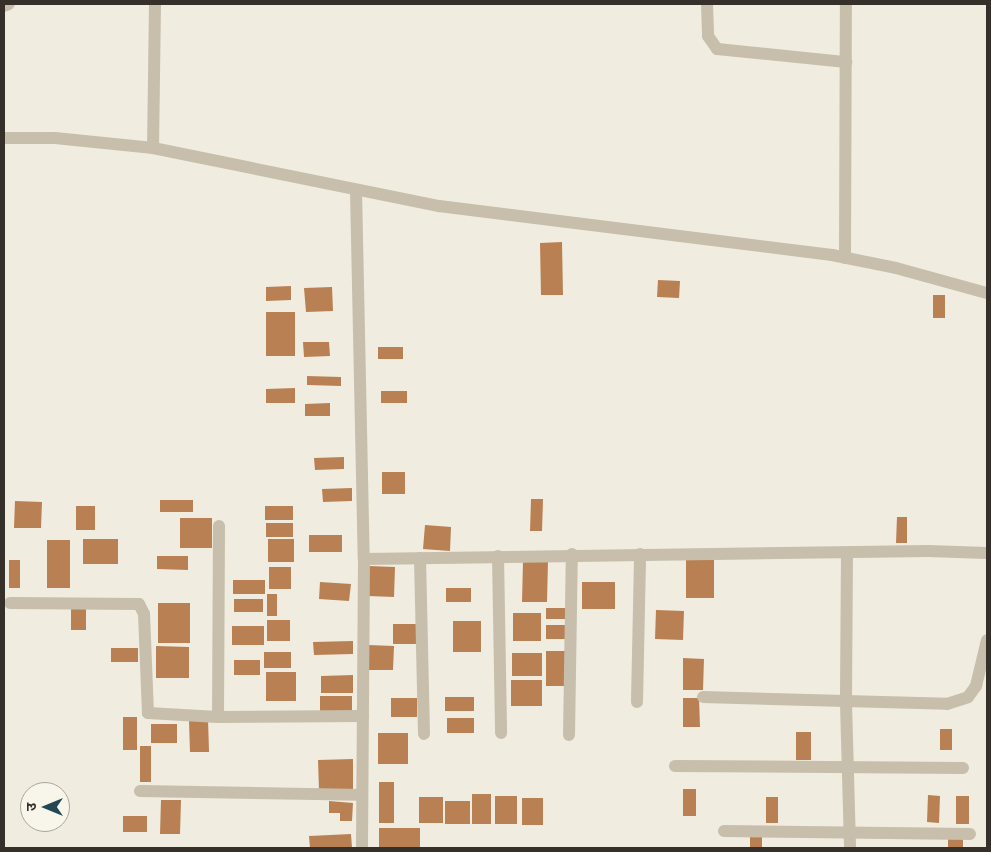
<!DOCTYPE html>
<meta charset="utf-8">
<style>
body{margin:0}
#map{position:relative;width:991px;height:852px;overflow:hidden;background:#f0ecdf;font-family:"Open Sans","Noto Sans Devanagari",sans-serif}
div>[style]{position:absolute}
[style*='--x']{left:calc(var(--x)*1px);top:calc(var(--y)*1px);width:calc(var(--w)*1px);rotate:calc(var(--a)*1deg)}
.building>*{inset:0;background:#b98054}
.minor>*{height:12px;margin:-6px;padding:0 6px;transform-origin:6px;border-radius:6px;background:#c7beac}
span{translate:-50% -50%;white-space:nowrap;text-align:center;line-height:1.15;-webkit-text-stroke:4px #f8f5eb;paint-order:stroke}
.frame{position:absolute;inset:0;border:5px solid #36302a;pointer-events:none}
.north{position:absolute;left:20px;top:782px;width:50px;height:50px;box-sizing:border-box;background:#f8f5eb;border:1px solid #aaa69e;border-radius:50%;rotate:270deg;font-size:14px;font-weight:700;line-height:20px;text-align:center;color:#36302a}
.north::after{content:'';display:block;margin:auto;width:18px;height:22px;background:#244754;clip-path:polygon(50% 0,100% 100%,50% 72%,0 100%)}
</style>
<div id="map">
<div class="building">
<div style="clip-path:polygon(562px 242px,563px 295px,541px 295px,540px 243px)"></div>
<div style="clip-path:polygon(658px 280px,680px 281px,679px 298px,657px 297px)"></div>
<div style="clip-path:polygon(291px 286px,291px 300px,266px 301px,266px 287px)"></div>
<div style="clip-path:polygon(332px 287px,333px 311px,306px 312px,304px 288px)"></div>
<div style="clip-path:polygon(933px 295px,945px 295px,945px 318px,933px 318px)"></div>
<div style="clip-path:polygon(266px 312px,295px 312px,295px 356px,266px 356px)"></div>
<div style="clip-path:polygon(303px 342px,329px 342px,330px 356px,304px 357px)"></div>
<div style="clip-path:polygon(378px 347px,403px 347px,403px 359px,378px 359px)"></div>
<div style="clip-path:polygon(307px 376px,341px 377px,341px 386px,307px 385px)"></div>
<div style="clip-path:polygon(295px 388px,295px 403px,266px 403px,266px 389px)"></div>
<div style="clip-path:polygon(381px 391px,407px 391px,407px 403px,381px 403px)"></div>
<div style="clip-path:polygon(330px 403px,330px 416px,305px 416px,305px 404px)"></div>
<div style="clip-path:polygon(344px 457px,344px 469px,315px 470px,314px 458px)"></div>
<div style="clip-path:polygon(382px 472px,405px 472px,405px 494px,382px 494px)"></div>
<div style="clip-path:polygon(352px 488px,352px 501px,323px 502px,322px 489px)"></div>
<div style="clip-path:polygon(531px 499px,543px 499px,542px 531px,530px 531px)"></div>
<div style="clip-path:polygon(160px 500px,193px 500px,193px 512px,160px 512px)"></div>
<div style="clip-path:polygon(15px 501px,42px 502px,41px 528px,14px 528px)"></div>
<div style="clip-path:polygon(76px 506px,95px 506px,95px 530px,76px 530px)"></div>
<div style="clip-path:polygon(265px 506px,293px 506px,293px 520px,265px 520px)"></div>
<div style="clip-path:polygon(897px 517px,907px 517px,907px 543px,896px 543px)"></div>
<div style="clip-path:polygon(180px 518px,212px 518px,212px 548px,180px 548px)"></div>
<div style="clip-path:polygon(266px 523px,293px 523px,293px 537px,266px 537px)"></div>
<div style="clip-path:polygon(425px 525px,451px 527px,450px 551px,423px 549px)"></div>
<div style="clip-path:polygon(309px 535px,342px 535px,342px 552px,309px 552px)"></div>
<div style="clip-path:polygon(83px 539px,118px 539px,118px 564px,83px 564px)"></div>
<div style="clip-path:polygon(268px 539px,294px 539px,294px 562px,268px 562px)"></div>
<div style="clip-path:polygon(47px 540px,70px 540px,70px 588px,47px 588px)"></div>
<div style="clip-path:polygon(157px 556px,188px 556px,188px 570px,157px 569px)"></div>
<div style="clip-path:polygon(686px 559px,714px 559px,714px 598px,686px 598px)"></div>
<div style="clip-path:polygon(9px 560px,20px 560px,20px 588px,9px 588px)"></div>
<div style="clip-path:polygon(523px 561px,548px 561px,547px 602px,522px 602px)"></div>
<div style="clip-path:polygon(369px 566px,395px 567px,394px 597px,368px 596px)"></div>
<div style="clip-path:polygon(269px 567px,291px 567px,291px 589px,269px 589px)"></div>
<div style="clip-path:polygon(233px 580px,265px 580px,265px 594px,233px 594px)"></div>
<div style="clip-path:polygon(320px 582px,351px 584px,349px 601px,319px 599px)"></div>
<div style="clip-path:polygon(582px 582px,615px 582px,615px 609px,582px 609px)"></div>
<div style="clip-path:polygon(446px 588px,471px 588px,471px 602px,446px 602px)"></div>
<div style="clip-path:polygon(267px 594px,277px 594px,277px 616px,267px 616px)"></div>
<div style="clip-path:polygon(234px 599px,263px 599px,263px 612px,234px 612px)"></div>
<div style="clip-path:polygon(158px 603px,190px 603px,190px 643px,158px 643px)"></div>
<div style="clip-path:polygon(71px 607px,86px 607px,86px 630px,71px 630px)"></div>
<div style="clip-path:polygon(546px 608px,569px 608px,569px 619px,546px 619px)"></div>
<div style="clip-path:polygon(656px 610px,684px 611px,683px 640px,655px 639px)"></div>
<div style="clip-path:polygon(513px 613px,541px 613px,541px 641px,513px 641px)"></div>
<div style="clip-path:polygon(267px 620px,290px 620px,290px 641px,267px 641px)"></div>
<div style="clip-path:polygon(453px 621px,481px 621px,481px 652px,453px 652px)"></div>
<div style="clip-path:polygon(393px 624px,416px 624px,416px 644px,393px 644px)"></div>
<div style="clip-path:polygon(546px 625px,569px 625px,569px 639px,546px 639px)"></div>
<div style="clip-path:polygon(232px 626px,264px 626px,264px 645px,232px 645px)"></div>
<div style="clip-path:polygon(353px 641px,353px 654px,314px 655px,313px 642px)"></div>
<div style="clip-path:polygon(368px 645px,394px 646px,393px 670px,367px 670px)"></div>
<div style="clip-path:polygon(156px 646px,189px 647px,189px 678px,156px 678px)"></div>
<div style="clip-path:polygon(111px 648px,138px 648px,138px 662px,111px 662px)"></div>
<div style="clip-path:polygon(546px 651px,568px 651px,568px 686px,546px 686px)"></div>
<div style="clip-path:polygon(264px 652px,291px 652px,291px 668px,264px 668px)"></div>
<div style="clip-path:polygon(512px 653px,542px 653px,542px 676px,512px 676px)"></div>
<div style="clip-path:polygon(683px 658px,704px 659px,703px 690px,683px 690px)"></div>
<div style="clip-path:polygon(234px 660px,260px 660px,260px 675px,234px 675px)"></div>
<div style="clip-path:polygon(266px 672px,296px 672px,296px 701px,266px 701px)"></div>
<div style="clip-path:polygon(353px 675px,353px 693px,321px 693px,321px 676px)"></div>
<div style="clip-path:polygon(511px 680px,542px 680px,542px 706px,511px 706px)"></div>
<div style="clip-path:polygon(320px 696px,352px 696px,352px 712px,320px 713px)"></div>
<div style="clip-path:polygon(445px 697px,474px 697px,474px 711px,445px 711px)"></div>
<div style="clip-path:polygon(391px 698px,417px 698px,417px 717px,391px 717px)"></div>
<div style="clip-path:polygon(683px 698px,699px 698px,700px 727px,683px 727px)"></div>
<div style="clip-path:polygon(123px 717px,137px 717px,137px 750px,123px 750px)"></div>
<div style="clip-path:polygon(447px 718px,474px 718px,474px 733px,447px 733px)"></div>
<div style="clip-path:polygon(208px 720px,209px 752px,190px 752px,189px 721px)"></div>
<div style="clip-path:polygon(151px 724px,177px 724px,177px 743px,151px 743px)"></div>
<div style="clip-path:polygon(940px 729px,952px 729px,952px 750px,940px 750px)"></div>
<div style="clip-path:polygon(796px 732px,811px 732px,811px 760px,796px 760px)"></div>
<div style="clip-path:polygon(378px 733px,408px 733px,408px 764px,378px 764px)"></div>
<div style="clip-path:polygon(140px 746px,151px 746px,151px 782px,140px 782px)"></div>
<div style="clip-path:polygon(353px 759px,353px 789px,319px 790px,318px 760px)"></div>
<div style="clip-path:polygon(379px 782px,394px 782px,394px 823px,379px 823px)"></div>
<div style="clip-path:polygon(683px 789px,696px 789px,696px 816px,683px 816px)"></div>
<div style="clip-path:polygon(472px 794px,491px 794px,491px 824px,472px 824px)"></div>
<div style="clip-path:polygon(928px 795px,940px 796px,939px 823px,927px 822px)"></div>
<div style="clip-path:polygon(495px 796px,517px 796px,517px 824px,495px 824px)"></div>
<div style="clip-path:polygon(956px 796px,969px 796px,969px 824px,956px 824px)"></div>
<div style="clip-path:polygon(419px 797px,443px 797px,443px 823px,419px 823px)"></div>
<div style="clip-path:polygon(766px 797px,778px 797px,778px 823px,766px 823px)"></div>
<div style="clip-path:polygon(522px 798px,543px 798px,543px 825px,522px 825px)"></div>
<div style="clip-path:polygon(161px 800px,181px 800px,180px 834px,160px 834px)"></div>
<div style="clip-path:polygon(329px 801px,353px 803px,352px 821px,340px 821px,340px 813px,329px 813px)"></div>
<div style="clip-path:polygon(445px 801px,470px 801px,470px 824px,445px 824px)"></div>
<div style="clip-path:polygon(123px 816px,147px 816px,147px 832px,123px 832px)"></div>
<div style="clip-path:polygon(379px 828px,420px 828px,420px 848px,379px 848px)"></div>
<div style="clip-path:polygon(351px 834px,352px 848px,310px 848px,309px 836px)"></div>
<div style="clip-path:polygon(750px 836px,762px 836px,762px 848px,750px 848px)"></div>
<div style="clip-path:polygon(948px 839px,963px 839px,963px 848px,948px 848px)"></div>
</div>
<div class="minor">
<div style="--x:707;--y:4;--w:32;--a:88"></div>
<div style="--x:708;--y:36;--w:16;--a:55"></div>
<div style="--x:717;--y:49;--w:130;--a:5.8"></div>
<div style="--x:4;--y:6;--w:5;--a:-22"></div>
<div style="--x:4;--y:138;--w:51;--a:0"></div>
<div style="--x:55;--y:138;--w:99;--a:5.8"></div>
<div style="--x:153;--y:148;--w:292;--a:11.5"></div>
<div style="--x:439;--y:206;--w:396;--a:7.1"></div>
<div style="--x:832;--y:255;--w:65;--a:11.5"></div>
<div style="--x:896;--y:268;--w:94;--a:15.4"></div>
<div style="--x:153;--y:148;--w:144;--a:-89.2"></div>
<div style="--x:356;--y:190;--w:369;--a:88.8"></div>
<div style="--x:364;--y:559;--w:289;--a:90.4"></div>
<div style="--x:845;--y:258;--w:254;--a:-89.8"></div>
<div style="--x:847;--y:553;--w:150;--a:90.4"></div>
<div style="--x:846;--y:703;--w:145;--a:88.4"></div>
<div style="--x:498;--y:556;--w:177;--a:89"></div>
<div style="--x:420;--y:558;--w:176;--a:88.7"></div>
<div style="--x:364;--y:559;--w:564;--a:-0.81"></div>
<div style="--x:928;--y:551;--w:59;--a:1.9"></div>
<div style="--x:10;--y:603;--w:129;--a:0.4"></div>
<div style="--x:139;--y:604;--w:11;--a:63"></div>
<div style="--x:144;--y:614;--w:99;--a:87.7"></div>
<div style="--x:148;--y:713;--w:70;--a:3.3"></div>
<div style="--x:218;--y:717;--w:145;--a:-0.4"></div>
<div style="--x:703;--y:697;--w:244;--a:1.6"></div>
<div style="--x:947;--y:704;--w:22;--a:-18"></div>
<div style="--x:968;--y:697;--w:14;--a:-54"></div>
<div style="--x:976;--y:686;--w:47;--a:-76.6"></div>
<div style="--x:637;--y:702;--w:148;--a:-88.8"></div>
<div style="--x:218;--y:717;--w:191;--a:-89.7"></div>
<div style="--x:569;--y:735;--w:181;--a:-89.1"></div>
<div style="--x:675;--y:766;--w:288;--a:0.4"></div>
<div style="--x:140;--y:791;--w:222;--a:1"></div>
<div style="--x:724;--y:831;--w:246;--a:0.7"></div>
</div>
<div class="frame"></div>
<div class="north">उ</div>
</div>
